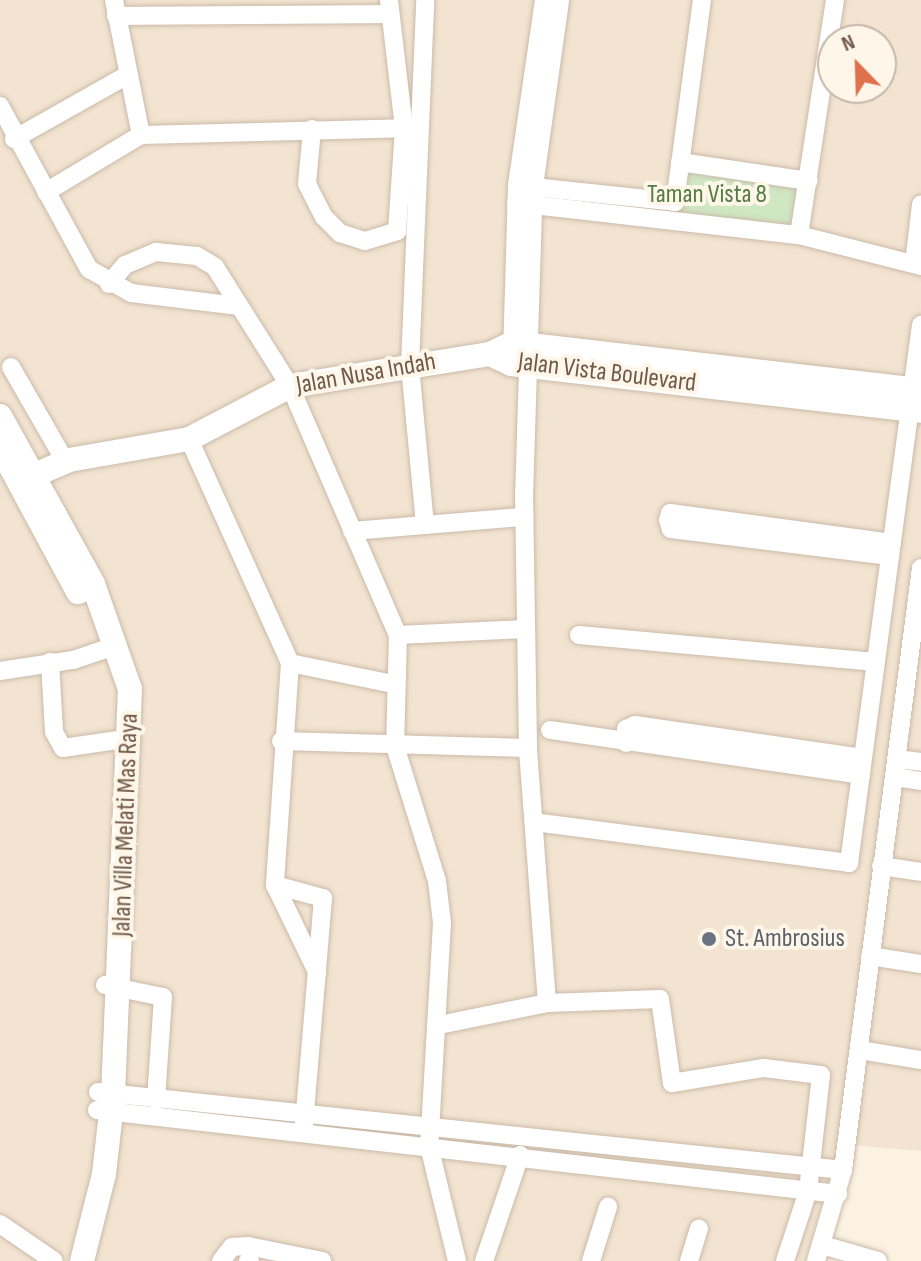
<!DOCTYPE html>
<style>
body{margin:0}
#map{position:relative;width:921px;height:1261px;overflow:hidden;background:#fbf2e2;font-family:"Sofia Sans Condensed",sans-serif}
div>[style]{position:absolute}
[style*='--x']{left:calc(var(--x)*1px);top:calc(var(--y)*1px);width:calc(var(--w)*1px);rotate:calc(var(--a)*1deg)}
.residential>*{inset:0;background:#f2e4d1}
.green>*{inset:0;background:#cfe7c2}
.roads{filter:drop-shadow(0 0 2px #cbbaa9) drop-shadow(0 0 2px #cbbaa9)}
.street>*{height:18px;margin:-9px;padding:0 9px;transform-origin:9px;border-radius:9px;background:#fff}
.secondary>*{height:24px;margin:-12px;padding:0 12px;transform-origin:12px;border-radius:12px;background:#fff}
.dots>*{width:22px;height:22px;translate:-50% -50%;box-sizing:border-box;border:4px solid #fef6e8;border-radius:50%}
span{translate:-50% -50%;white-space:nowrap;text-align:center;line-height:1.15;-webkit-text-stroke:8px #fef6e8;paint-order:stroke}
.park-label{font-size:26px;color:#547c45}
.street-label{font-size:26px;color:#71594a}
.worship-label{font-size:26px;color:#5b616d}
.left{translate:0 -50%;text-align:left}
.north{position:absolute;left:817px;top:24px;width:80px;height:80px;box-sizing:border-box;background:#fef6e8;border:2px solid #c6b7a9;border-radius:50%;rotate:337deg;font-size:22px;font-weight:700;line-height:32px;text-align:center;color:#71594a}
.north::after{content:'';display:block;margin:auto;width:28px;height:36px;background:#df724c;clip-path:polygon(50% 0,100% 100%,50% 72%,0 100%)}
</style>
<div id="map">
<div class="residential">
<div style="clip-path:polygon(evenodd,0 0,921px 0,921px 1151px,839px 1144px,805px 1261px,0 1261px,0 0,833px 40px,881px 40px,881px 88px,833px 88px,833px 40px)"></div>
</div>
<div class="green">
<div style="clip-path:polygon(680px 162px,809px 181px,799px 235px,672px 220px)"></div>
</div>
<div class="roads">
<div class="street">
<div style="--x:114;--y:0;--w:138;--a:78.7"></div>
<div style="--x:116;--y:16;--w:274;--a:-0.4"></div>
<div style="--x:0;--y:106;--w:186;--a:61.4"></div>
<div style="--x:89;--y:269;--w:48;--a:29.7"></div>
<div style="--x:131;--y:293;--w:109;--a:6.9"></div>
<div style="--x:312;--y:129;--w:55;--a:95.2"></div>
<div style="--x:307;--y:184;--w:37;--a:63"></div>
<div style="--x:324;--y:217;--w:23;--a:45"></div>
<div style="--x:340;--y:233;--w:26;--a:18"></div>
<div style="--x:365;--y:241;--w:34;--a:-17"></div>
<div style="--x:397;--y:231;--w:103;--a:-86.1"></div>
<div style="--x:404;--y:128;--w:129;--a:-96.7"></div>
<div style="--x:14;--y:139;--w:129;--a:-29.4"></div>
<div style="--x:680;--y:162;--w:130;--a:8.4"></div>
<div style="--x:524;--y:186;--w:152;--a:6"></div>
<div style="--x:675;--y:202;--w:204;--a:-82.4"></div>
<div style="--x:46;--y:192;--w:111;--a:-31"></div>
<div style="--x:141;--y:135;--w:263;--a:-1.5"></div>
<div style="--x:516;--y:203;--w:285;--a:6.5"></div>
<div style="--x:799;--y:235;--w:238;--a:-81.3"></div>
<div style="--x:799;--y:235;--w:126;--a:14.3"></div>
<div style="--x:914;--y:264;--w:60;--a:-83.3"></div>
<div style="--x:109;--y:284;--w:25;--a:-50"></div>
<div style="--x:125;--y:265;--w:34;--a:-23"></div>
<div style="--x:156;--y:252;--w:41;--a:5.6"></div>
<div style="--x:197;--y:256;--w:21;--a:31"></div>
<div style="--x:215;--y:267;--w:141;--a:57.8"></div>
<div style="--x:290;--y:386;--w:271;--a:66.6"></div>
<div style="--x:398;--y:635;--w:111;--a:91.5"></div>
<div style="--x:395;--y:746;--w:141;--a:72.7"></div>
<div style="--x:437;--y:881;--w:42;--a:83.2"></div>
<div style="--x:442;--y:923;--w:223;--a:93.3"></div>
<div style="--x:429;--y:1146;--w:118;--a:76.3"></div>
<div style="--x:512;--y:355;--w:170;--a:-88.3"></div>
<div style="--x:517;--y:185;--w:187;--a:-81.7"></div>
<div style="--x:11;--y:367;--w:108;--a:60.1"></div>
<div style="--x:189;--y:439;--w:246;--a:65.7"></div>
<div style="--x:290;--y:663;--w:105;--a:11.5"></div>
<div style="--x:425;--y:525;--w:161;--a:-95.4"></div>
<div style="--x:410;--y:365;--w:365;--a:-87.6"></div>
<div style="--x:352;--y:531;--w:173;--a:-4.7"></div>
<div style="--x:890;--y:556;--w:221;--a:-173"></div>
<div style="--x:671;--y:529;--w:9;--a:-108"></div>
<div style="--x:668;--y:520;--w:7;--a:-74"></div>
<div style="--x:670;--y:513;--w:224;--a:7.7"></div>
<div style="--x:398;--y:635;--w:127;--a:-2.7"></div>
<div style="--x:579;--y:635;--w:298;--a:5.2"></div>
<div style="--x:50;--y:662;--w:70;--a:86.7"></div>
<div style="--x:54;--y:732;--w:18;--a:61"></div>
<div style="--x:63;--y:748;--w:56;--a:-8.3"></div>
<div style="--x:290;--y:663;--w:223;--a:93.9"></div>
<div style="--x:275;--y:885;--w:97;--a:64.2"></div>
<div style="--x:0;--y:671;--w:74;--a:-8.6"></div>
<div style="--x:73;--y:660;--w:47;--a:-18.4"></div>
<div style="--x:550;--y:730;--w:314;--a:8.2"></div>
<div style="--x:281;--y:741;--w:247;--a:1.6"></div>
<div style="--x:626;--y:743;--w:14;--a:-90"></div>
<div style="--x:626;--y:729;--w:10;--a:-24"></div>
<div style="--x:635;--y:725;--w:230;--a:8.2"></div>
<div style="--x:897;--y:759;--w:24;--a:7"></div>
<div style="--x:895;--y:777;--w:26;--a:9"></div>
<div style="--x:534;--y:822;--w:318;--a:7.4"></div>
<div style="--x:849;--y:863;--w:543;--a:-82.38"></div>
<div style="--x:881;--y:866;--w:40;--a:8.5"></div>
<div style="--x:275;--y:885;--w:50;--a:15.2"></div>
<div style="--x:323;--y:898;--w:229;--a:94.8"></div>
<div style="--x:870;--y:956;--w:52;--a:8.9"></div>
<div style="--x:105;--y:985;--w:59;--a:11.7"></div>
<div style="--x:163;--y:997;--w:103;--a:93.9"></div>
<div style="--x:547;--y:1003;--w:113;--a:-2"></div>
<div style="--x:660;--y:999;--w:85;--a:81.9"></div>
<div style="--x:672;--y:1083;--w:93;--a:-9.3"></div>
<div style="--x:764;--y:1068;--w:57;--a:7"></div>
<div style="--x:821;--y:1075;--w:117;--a:96.4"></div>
<div style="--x:808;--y:1191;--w:74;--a:108.2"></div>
<div style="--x:439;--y:1025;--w:110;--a:-11.5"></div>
<div style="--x:547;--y:1003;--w:256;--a:-94.3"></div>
<div style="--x:528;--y:748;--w:251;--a:-90.9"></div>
<div style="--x:524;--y:497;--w:311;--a:-88.2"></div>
<div style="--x:534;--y:186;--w:188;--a:-82"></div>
<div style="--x:860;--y:1050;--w:62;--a:9.3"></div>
<div style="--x:98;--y:1092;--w:749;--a:5.98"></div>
<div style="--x:97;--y:1110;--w:746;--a:6.47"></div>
<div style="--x:0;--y:1224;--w:65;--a:34.4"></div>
<div style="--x:822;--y:1245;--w:58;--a:15.9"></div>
<div style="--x:221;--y:1261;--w:18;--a:-52"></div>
<div style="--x:232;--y:1247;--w:16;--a:-4"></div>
<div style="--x:248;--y:1246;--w:76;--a:11.5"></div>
<div style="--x:248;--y:1261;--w:2;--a:0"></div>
<div style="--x:484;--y:1261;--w:112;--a:-71.2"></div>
<div style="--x:591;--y:1261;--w:57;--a:-72.5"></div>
<div style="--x:689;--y:1261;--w:34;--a:-73"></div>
<div style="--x:816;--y:1261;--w:95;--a:-73.5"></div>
<div style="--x:843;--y:1170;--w:607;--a:-82.62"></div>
</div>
<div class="secondary">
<div style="--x:490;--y:354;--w:23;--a:25"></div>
<div style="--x:511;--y:364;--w:413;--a:6.5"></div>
<div style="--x:0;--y:416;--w:192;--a:61"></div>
<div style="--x:93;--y:584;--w:111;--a:70.6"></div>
<div style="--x:130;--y:689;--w:406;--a:92.4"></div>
<div style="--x:113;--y:1095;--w:80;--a:96.5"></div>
<div style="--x:104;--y:1174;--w:90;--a:104.2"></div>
<div style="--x:0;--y:447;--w:165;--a:61.7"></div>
<div style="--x:21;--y:481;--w:52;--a:-23.6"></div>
<div style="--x:69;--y:460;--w:122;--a:-9.9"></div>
<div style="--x:189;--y:439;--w:114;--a:-27.7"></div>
<div style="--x:290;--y:386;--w:203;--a:-9.1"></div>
<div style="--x:490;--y:354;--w:25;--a:-26"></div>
<div style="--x:513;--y:343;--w:411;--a:6.6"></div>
</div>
</div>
<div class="dots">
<div style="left:709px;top:939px;background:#6b7280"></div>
</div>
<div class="park-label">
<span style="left:707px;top:195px">Taman Vista 8</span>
</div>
<div class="street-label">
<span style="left:607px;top:373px;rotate:7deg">Jalan Vista Boulevard</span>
<span style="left:366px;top:374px;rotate:-10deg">Jalan Nusa Indah</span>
<span style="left:126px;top:825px;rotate:-88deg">Jalan Villa Melati Mas Raya</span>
</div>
<div class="worship-label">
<span class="left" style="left:725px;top:939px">St. Ambrosius</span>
</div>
<div class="north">N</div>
</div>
